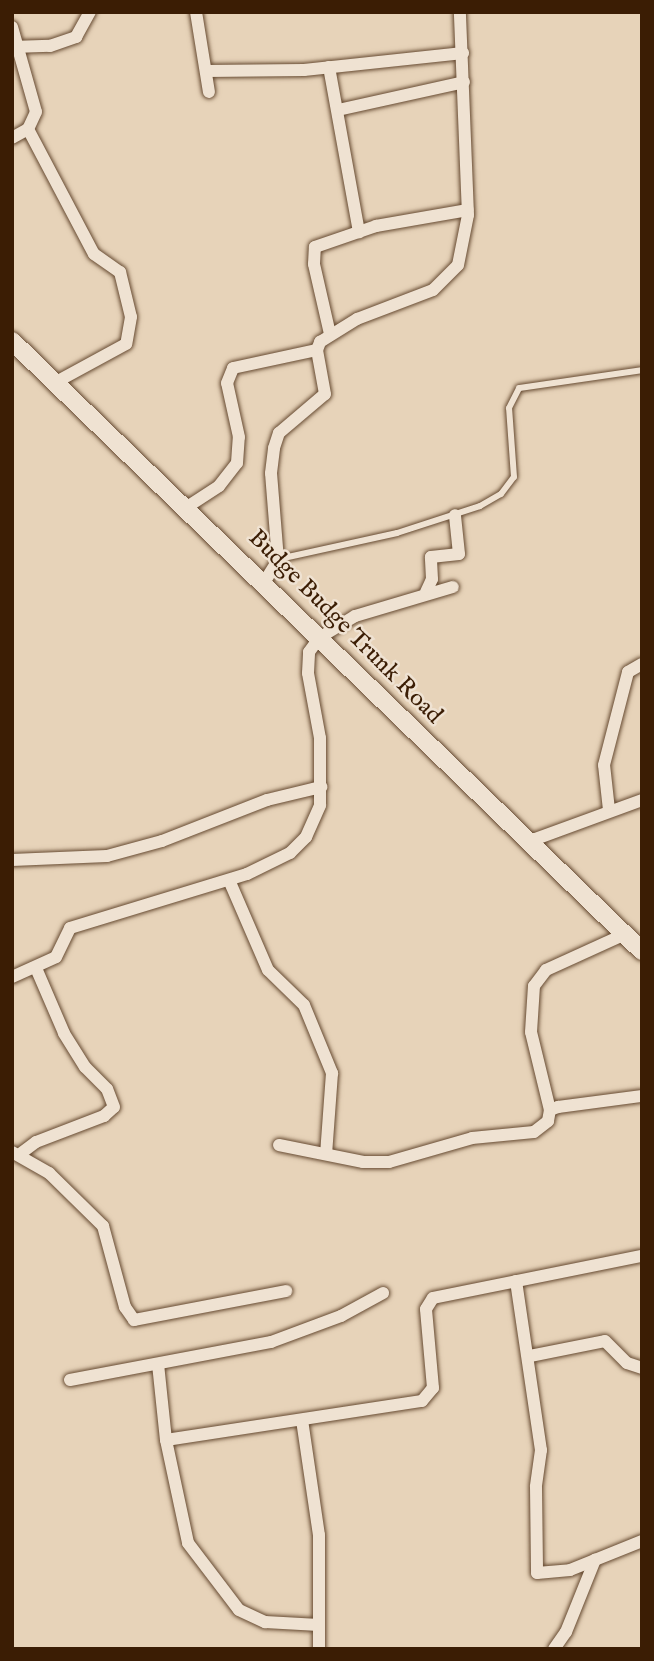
<!DOCTYPE html>
<style>
body{margin:0}
#map{position:relative;width:654px;height:1661px;overflow:hidden;background:#e7d3b9;font-family:"IM FELL English",serif}
div>[style]{position:absolute}
[style*='--x']{left:calc(var(--x)*1px);top:calc(var(--y)*1px);width:calc(var(--w)*1px);rotate:calc(var(--a)*1deg)}
.roads{filter:drop-shadow(0 0 2px #664a31) drop-shadow(0 0 2px #664a31)}
.lane>*{height:6px;margin:-3px;padding:0 3px;transform-origin:3px;border-radius:3px;background:#efe2d2}
.street>*{height:12px;margin:-6px;padding:0 6px;transform-origin:6px;border-radius:6px;background:#efe2d2}
.secondary>*{height:18px;margin:-9px;padding:0 9px;transform-origin:9px;border-radius:9px;background:#efe2d2}
span{translate:-50% -50%;white-space:nowrap;text-align:center;line-height:1.15;-webkit-text-stroke:5px #efe2d2;paint-order:stroke}
.street-label{font-size:24px;color:#3b1d04}
.frame{position:absolute;inset:0;border:14px solid #3b1d04;pointer-events:none}
</style>
<div id="map">
<div class="roads">
<div class="lane">
<div style="--x:279;--y:559;--w:121;--a:-12.4"></div>
<div style="--x:397;--y:533;--w:87;--a:-18"></div>
<div style="--x:480;--y:506;--w:24;--a:-30"></div>
<div style="--x:501;--y:494;--w:21;--a:-53"></div>
<div style="--x:514;--y:477;--w:69;--a:-94.1"></div>
<div style="--x:509;--y:408;--w:22;--a:-63"></div>
<div style="--x:519;--y:388;--w:124;--a:-8.3"></div>
</div>
<div class="street">
<div style="--x:196;--y:12;--w:81;--a:80.8"></div>
<div style="--x:12;--y:27;--w:88;--a:74.2"></div>
<div style="--x:36;--y:112;--w:19;--a:115"></div>
<div style="--x:28;--y:129;--w:18;--a:151"></div>
<div style="--x:12;--y:47;--w:38;--a:-2"></div>
<div style="--x:50;--y:46;--w:28;--a:-19"></div>
<div style="--x:76;--y:37;--w:29;--a:-61"></div>
<div style="--x:329;--y:67;--w:168;--a:79.7"></div>
<div style="--x:206;--y:71;--w:98;--a:-0.6"></div>
<div style="--x:304;--y:70;--w:160;--a:-6.1"></div>
<div style="--x:338;--y:110;--w:129;--a:-12.5"></div>
<div style="--x:28;--y:129;--w:141;--a:62.2"></div>
<div style="--x:94;--y:254;--w:32;--a:35"></div>
<div style="--x:120;--y:272;--w:46;--a:76.3"></div>
<div style="--x:131;--y:317;--w:27;--a:100"></div>
<div style="--x:126;--y:344;--w:80;--a:151.5"></div>
<div style="--x:330;--y:334;--w:72;--a:-102.9"></div>
<div style="--x:314;--y:264;--w:17;--a:-87"></div>
<div style="--x:315;--y:247;--w:65;--a:-19"></div>
<div style="--x:376;--y:226;--w:93;--a:-9.9"></div>
<div style="--x:187;--y:507;--w:38;--a:-33"></div>
<div style="--x:219;--y:486;--w:29;--a:-52"></div>
<div style="--x:237;--y:463;--w:26;--a:-86"></div>
<div style="--x:239;--y:437;--w:55;--a:-102.5"></div>
<div style="--x:227;--y:383;--w:16;--a:-68"></div>
<div style="--x:233;--y:368;--w:86;--a:-12.1"></div>
<div style="--x:265;--y:581;--w:25;--a:-58"></div>
<div style="--x:278;--y:560;--w:87;--a:-94.6"></div>
<div style="--x:271;--y:473;--w:25;--a:-83"></div>
<div style="--x:274;--y:448;--w:16;--a:-72"></div>
<div style="--x:279;--y:433;--w:60;--a:-40.3"></div>
<div style="--x:325;--y:394;--w:45;--a:-100.3"></div>
<div style="--x:317;--y:350;--w:9;--a:-69"></div>
<div style="--x:320;--y:342;--w:44;--a:-31.9"></div>
<div style="--x:357;--y:319;--w:81;--a:-20.9"></div>
<div style="--x:433;--y:290;--w:35;--a:-45"></div>
<div style="--x:458;--y:265;--w:51;--a:-78.7"></div>
<div style="--x:468;--y:215;--w:203;--a:-92.3"></div>
<div style="--x:426;--y:592;--w:14;--a:-65"></div>
<div style="--x:432;--y:579;--w:22;--a:-93"></div>
<div style="--x:431;--y:557;--w:28;--a:-6"></div>
<div style="--x:459;--y:554;--w:39;--a:-96"></div>
<div style="--x:609;--y:810;--w:45;--a:-96.3"></div>
<div style="--x:604;--y:765;--w:96;--a:-75.5"></div>
<div style="--x:628;--y:672;--w:16;--a:-30"></div>
<div style="--x:530;--y:841;--w:119;--a:-20.1"></div>
<div style="--x:12;--y:860;--w:95;--a:-2.4"></div>
<div style="--x:107;--y:856;--w:57;--a:-15.3"></div>
<div style="--x:162;--y:841;--w:113;--a:-21.3"></div>
<div style="--x:267;--y:800;--w:56;--a:-13.5"></div>
<div style="--x:229;--y:880;--w:98;--a:66.6"></div>
<div style="--x:268;--y:970;--w:50;--a:44.2"></div>
<div style="--x:304;--y:1005;--w:74;--a:67.6"></div>
<div style="--x:332;--y:1073;--w:81;--a:94.2"></div>
<div style="--x:12;--y:977;--w:48;--a:-24.4"></div>
<div style="--x:56;--y:957;--w:32;--a:-64"></div>
<div style="--x:70;--y:928;--w:185;--a:-17"></div>
<div style="--x:247;--y:874;--w:48;--a:-26"></div>
<div style="--x:290;--y:853;--w:23;--a:-45"></div>
<div style="--x:306;--y:837;--w:35;--a:-66"></div>
<div style="--x:320;--y:805;--w:67;--a:-90"></div>
<div style="--x:320;--y:738;--w:66;--a:-100.5"></div>
<div style="--x:308;--y:673;--w:21;--a:-87"></div>
<div style="--x:309;--y:652;--w:17;--a:-54"></div>
<div style="--x:319;--y:638;--w:42;--a:-31.4"></div>
<div style="--x:355;--y:616;--w:102;--a:-16.5"></div>
<div style="--x:550;--y:1110;--w:80;--a:-103.7"></div>
<div style="--x:531;--y:1032;--w:46;--a:-86.3"></div>
<div style="--x:534;--y:986;--w:20;--a:-53"></div>
<div style="--x:546;--y:970;--w:87;--a:-24.5"></div>
<div style="--x:279;--y:1145;--w:86;--a:11.4"></div>
<div style="--x:363;--y:1162;--w:26;--a:0"></div>
<div style="--x:389;--y:1162;--w:86;--a:-16.1"></div>
<div style="--x:472;--y:1138;--w:62;--a:-5.5"></div>
<div style="--x:534;--y:1132;--w:18;--a:-38"></div>
<div style="--x:548;--y:1121;--w:11;--a:-80"></div>
<div style="--x:550;--y:1110;--w:9;--a:-21"></div>
<div style="--x:558;--y:1107;--w:85;--a:-7.5"></div>
<div style="--x:12;--y:1152;--w:43;--a:29.6"></div>
<div style="--x:49;--y:1173;--w:76;--a:44.5"></div>
<div style="--x:103;--y:1226;--w:84;--a:74.8"></div>
<div style="--x:125;--y:1307;--w:16;--a:55"></div>
<div style="--x:134;--y:1320;--w:155;--a:-10.8"></div>
<div style="--x:20;--y:1154;--w:20;--a:-37"></div>
<div style="--x:36;--y:1142;--w:73;--a:-20.9"></div>
<div style="--x:104;--y:1116;--w:13;--a:-42"></div>
<div style="--x:114;--y:1107;--w:19;--a:-111"></div>
<div style="--x:107;--y:1089;--w:31;--a:-135"></div>
<div style="--x:85;--y:1067;--w:40;--a:-122"></div>
<div style="--x:64;--y:1033;--w:71;--a:-113.3"></div>
<div style="--x:516;--y:1281;--w:171;--a:81.6"></div>
<div style="--x:541;--y:1450;--w:37;--a:98"></div>
<div style="--x:536;--y:1487;--w:86;--a:89.3"></div>
<div style="--x:537;--y:1573;--w:33;--a:-5"></div>
<div style="--x:570;--y:1570;--w:78;--a:-21.9"></div>
<div style="--x:530;--y:1356;--w:76;--a:-11.3"></div>
<div style="--x:605;--y:1341;--w:31;--a:45"></div>
<div style="--x:627;--y:1363;--w:16;--a:18"></div>
<div style="--x:158;--y:1364;--w:76;--a:84"></div>
<div style="--x:166;--y:1440;--w:105;--a:77.9"></div>
<div style="--x:188;--y:1543;--w:84;--a:52.7"></div>
<div style="--x:239;--y:1610;--w:29;--a:25"></div>
<div style="--x:265;--y:1622;--w:54;--a:3.2"></div>
<div style="--x:70;--y:1380;--w:205;--a:-10.7"></div>
<div style="--x:271;--y:1342;--w:75;--a:-20.4"></div>
<div style="--x:341;--y:1316;--w:48;--a:-28.7"></div>
<div style="--x:302;--y:1420;--w:116;--a:81.6"></div>
<div style="--x:319;--y:1535;--w:114;--a:90"></div>
<div style="--x:166;--y:1440;--w:259;--a:-8.7"></div>
<div style="--x:422;--y:1401;--w:17;--a:-50"></div>
<div style="--x:433;--y:1388;--w:79;--a:-95.1"></div>
<div style="--x:426;--y:1309;--w:13;--a:-58"></div>
<div style="--x:433;--y:1298;--w:213;--a:-11.4"></div>
<div style="--x:554;--y:1649;--w:21;--a:-55"></div>
<div style="--x:566;--y:1632;--w:78;--a:-68.1"></div>
</div>
<div class="secondary">
<div style="--x:12;--y:341;--w:877;--a:44.08"></div>
</div>
</div>
<div class="street-label">
<span style="left:345px;top:627px;rotate:45deg">Budge Budge Trunk Road</span>
</div>
<div class="frame"></div>
</div>
